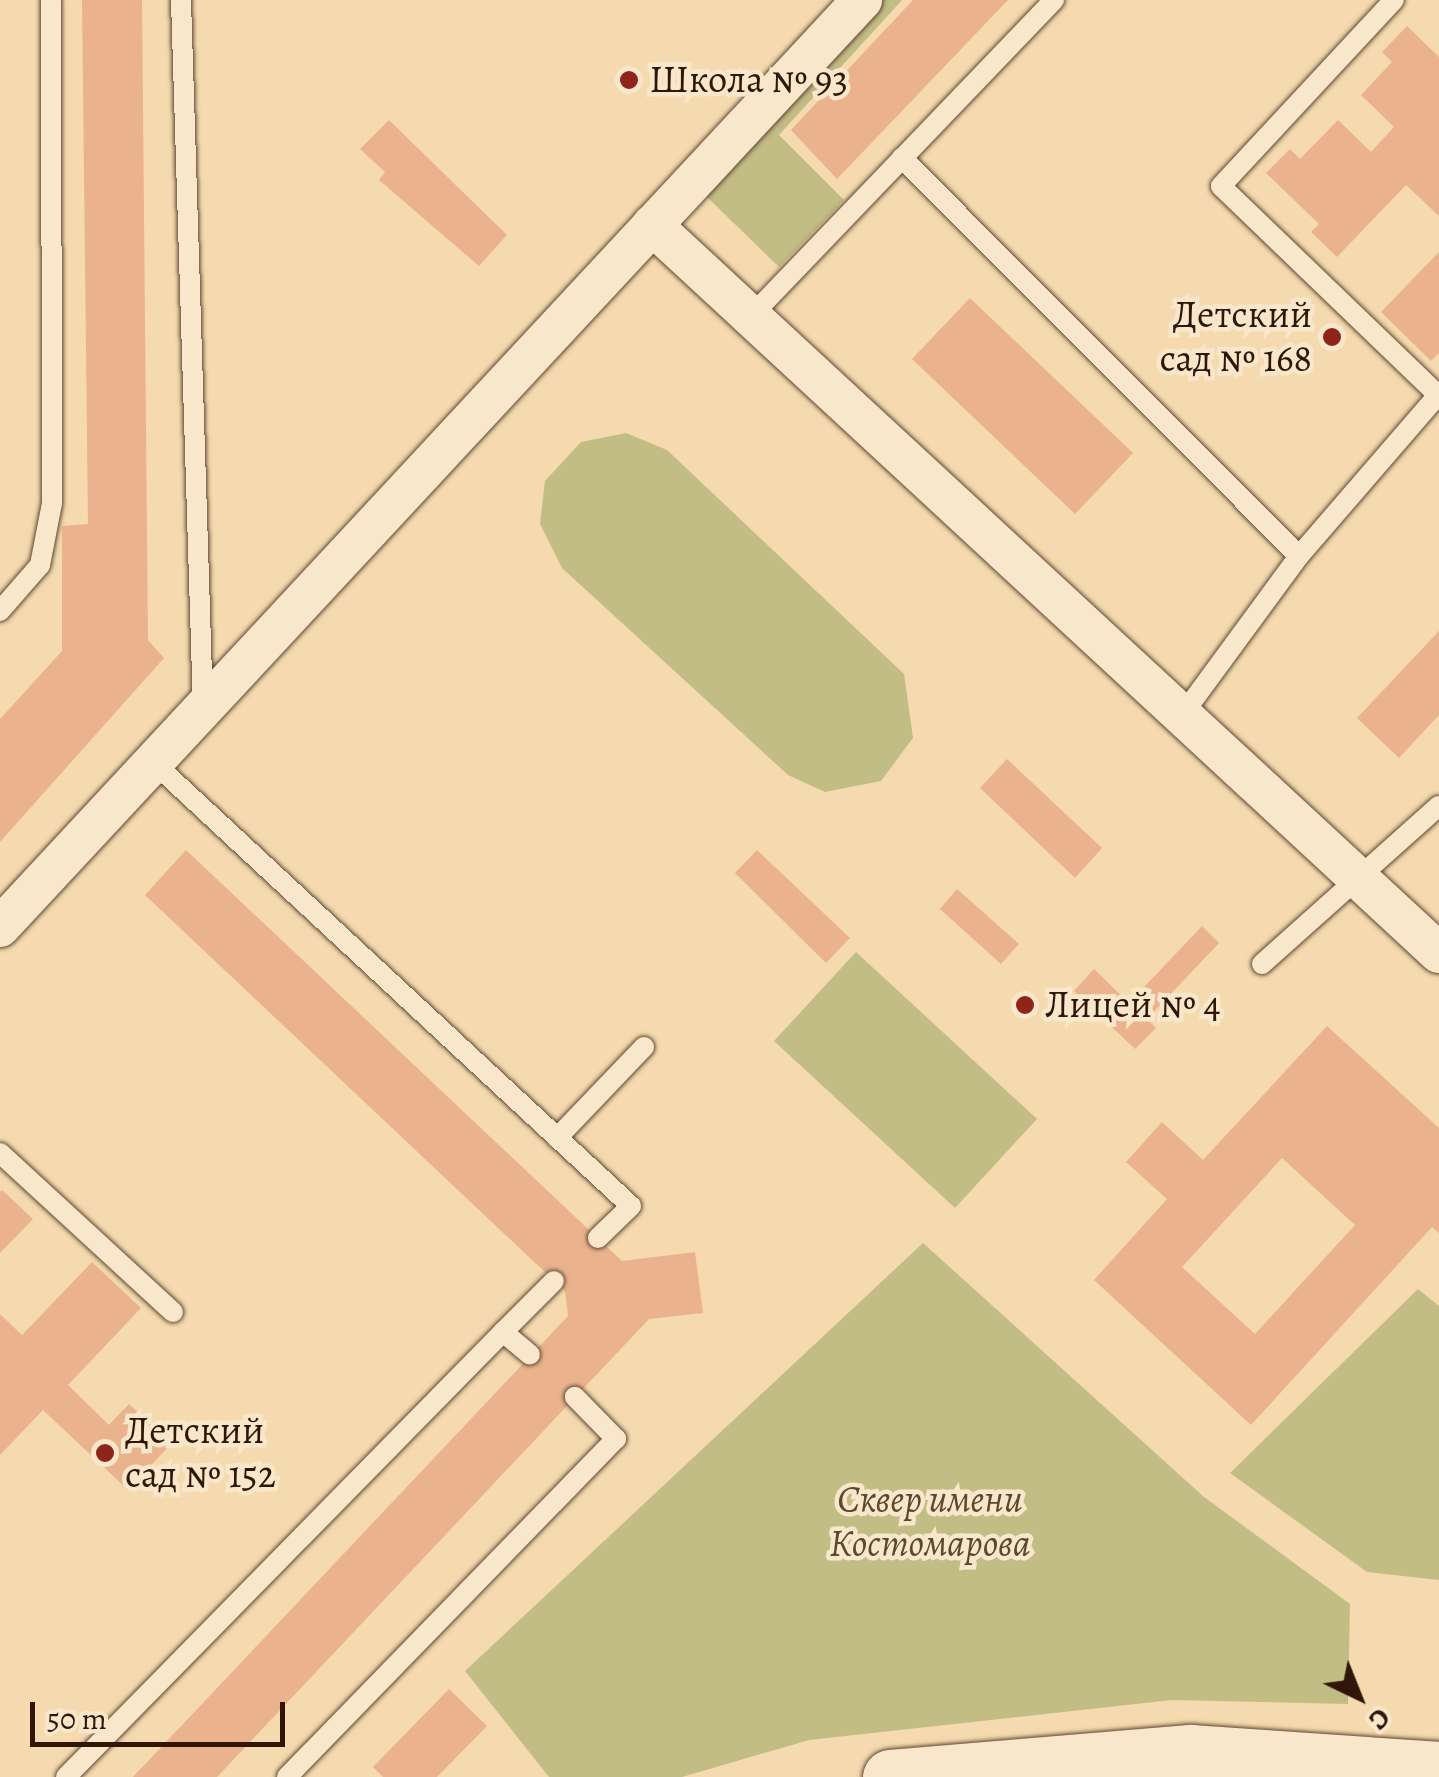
<!DOCTYPE html>
<meta charset="utf-8">
<style>
body{margin:0}
#map{position:relative;width:1439px;height:1777px;overflow:hidden;background:#f4daae;font-family:Alegreya,serif}
div>[style]{position:absolute}
[style*='--x']{left:calc(var(--x)*1px);top:calc(var(--y)*1px);width:calc(var(--w)*1px);rotate:calc(var(--a)*1deg)}
.green>*{inset:0;background:#c2bd85}
.building>*{inset:0;background:#eab38d}
.roads{filter:drop-shadow(0 0 2px #604732) drop-shadow(0 0 2px #604732)}
.lane>*{height:20px;margin:-10px;padding:0 10px;transform-origin:10px;border-radius:10px;background:#f8e7ca}
.street>*{height:40px;margin:-20px;padding:0 20px;transform-origin:20px;border-radius:20px;background:#f8e7ca}
.secondary>*{height:55px;margin:-27.5px;padding:0 27.5px;transform-origin:27.5px;border-radius:27.5px;background:#f8e7ca}
.dots>*{width:28px;height:28px;translate:-50% -50%;box-sizing:border-box;border:5px solid #f8e7ca;border-radius:50%}
span{translate:-50% -50%;white-space:nowrap;text-align:center;line-height:1.15;-webkit-text-stroke:9px #f8e7ca;paint-order:stroke}
.poi-label{font-size:38px;color:#2f1609}
.left{translate:0 -50%;text-align:left}
.right{translate:-100% -50%;text-align:right}
.park-label{font-size:38px;color:#5b482e;font-style:italic}
.north{position:absolute;left:1309px;top:1647px;width:100px;height:100px;-webkit-text-stroke:8px #f8e7ca;paint-order:stroke;rotate:137deg;font-size:28px;font-weight:700;line-height:40px;text-align:center;color:#2f1609}
.north::after{content:'';display:block;margin:auto;width:35px;height:45px;background:#2f1609;clip-path:polygon(50% 0,100% 100%,50% 72%,0 100%)}
.scale{position:absolute;left:30px;top:1702px;width:255px;height:45px;box-sizing:border-box;border:5px solid #2f1609;border-top:0;padding-left:12px;font-size:30px;line-height:35px;white-space:nowrap;color:#2f1609;-webkit-text-stroke:8px #f8e7ca;paint-order:stroke}
</style>
<div id="map">
<div class="green">
<div style="clip-path:polygon(881px 0,902px 0,779px 135px,844px 200px,779px 267px,705px 195px)"></div>
<div style="clip-path:polygon(626px 433px,667px 450px,904px 674px,913px 738px,881px 781px,825px 792px,788px 775px,562px 568px,540px 524px,545px 481px,581px 442px)"></div>
<div style="clip-path:polygon(856px 952px,1037px 1119px,955px 1208px,774px 1041px)"></div>
<div style="clip-path:polygon(923px 1243px,1204px 1497px,1350px 1604px,1348px 1704px,1172px 1700px,809px 1740px,682px 1777px,549px 1777px,465px 1671px)"></div>
<div style="clip-path:polygon(1418px 1289px,1439px 1306px,1439px 1580px,1367px 1572px,1230px 1473px)"></div>
</div>
<div class="building">
<div style="clip-path:polygon(82px 0,142px 0,148px 640px,164px 658px,0 842px,0 719px,62px 651px,62px 526px,88px 524px)"></div>
<div style="clip-path:polygon(913px 0,1008px 0,837px 179px,791px 130px)"></div>
<div style="clip-path:polygon(1407px 26px,1439px 57px,1439px 216px,1406px 185px,1337px 257px,1311px 232px,1319px 224px,1266px 173px,1290px 149px,1300px 159px,1338px 120px,1371px 152px,1394px 127px,1361px 95px,1392px 62px,1382px 52px)"></div>
<div style="clip-path:polygon(389px 120px,507px 235px,479px 266px,379px 180px,385px 172px,360px 149px)"></div>
<div style="clip-path:polygon(1439px 252px,1439px 353px,1431px 361px,1381px 312px)"></div>
<div style="clip-path:polygon(970px 298px,1133px 453px,1075px 514px,912px 359px)"></div>
<div style="clip-path:polygon(1439px 631px,1439px 715px,1399px 758px,1357px 718px)"></div>
<div style="clip-path:polygon(1007px 759px,1102px 848px,1075px 878px,980px 788px)"></div>
<div style="clip-path:polygon(186px 850px,622px 1261px,695px 1252px,703px 1313px,649px 1319px,217px 1777px,133px 1777px,568px 1316px,565px 1291px,145px 895px)"></div>
<div style="clip-path:polygon(757px 850px,850px 938px,826px 963px,735px 873px)"></div>
<div style="clip-path:polygon(957px 889px,1019px 944px,1001px 964px,940px 909px)"></div>
<div style="clip-path:polygon(1202px 926px,1219px 943px,1147px 1019px,1156px 1028px,1135px 1049px,1074px 991px,1094px 969px,1129px 1003px)"></div>
<div style="clip-path:polygon(evenodd,1327px 1026px,1439px 1128px,1439px 1233px,1432px 1227px,1251px 1425px,1094px 1280px,1167px 1199px,1126px 1162px,1162px 1122px,1203px 1160px,1327px 1026px,1282px 1158px,1355px 1225px,1255px 1334px,1182px 1267px,1282px 1158px)"></div>
<div style="clip-path:polygon(2px 1190px,33px 1219px,0 1253px,0 1192px)"></div>
<div style="clip-path:polygon(92px 1262px,141px 1308px,68px 1385px,109px 1425px,129px 1404px,171px 1444px,128px 1490px,43px 1410px,0 1455px,0 1314px,22px 1335px)"></div>
<div style="clip-path:polygon(449px 1689px,487px 1726px,437px 1777px,383px 1777px,373px 1767px)"></div>
</div>
<div class="roads">
<div class="lane">
<div style="--x:181;--y:0;--w:708;--a:88.22"></div>
<div style="--x:902;--y:158;--w:562;--a:45.07"></div>
<div style="--x:1299;--y:556;--w:197;--a:126.3"></div>
<div style="--x:751;--y:316;--w:438;--a:-46.2"></div>
<div style="--x:1299;--y:556;--w:213;--a:-49.2"></div>
<div style="--x:1438;--y:395;--w:301;--a:-136.1"></div>
<div style="--x:1221;--y:186;--w:254;--a:-47.1"></div>
<div style="--x:0;--y:611;--w:61;--a:-49"></div>
<div style="--x:40;--y:565;--w:63;--a:-79"></div>
<div style="--x:52;--y:503;--w:503;--a:-90.11"></div>
<div style="--x:153;--y:762;--w:652;--a:42.89"></div>
<div style="--x:631;--y:1206;--w:46;--a:135.9"></div>
<div style="--x:1262;--y:964;--w:237;--a:-41.8"></div>
<div style="--x:557;--y:1138;--w:126;--a:-46.3"></div>
<div style="--x:0;--y:1153;--w:235;--a:42.6"></div>
<div style="--x:503;--y:1332;--w:72;--a:-45"></div>
<div style="--x:66;--y:1777;--w:624;--a:-45.52"></div>
<div style="--x:503;--y:1332;--w:35;--a:40"></div>
<div style="--x:287;--y:1777;--w:472;--a:-45.8"></div>
<div style="--x:616;--y:1439;--w:59;--a:-134.3"></div>
</div>
<div class="street">
<div style="--x:652;--y:225;--w:1072;--a:42.77"></div>
<div style="--x:0;--y:927;--w:1266;--a:-47.08"></div>
</div>
<div class="secondary">
<div style="--x:890;--y:1777;--w:301;--a:-4.8"></div>
<div style="--x:1190;--y:1752;--w:250;--a:3.9"></div>
</div>
</div>
<div class="dots">
<div style="left:629px;top:80px;background:#8f2418"></div>
<div style="left:1332px;top:337px;background:#8f2418"></div>
<div style="left:1025px;top:1005px;background:#8f2418"></div>
<div style="left:105px;top:1453px;background:#8f2418"></div>
</div>
<div class="poi-label">
<span class="left" style="left:649px;top:80px">Школа № 93</span>
<span class="right" style="left:1312px;top:337px">Детский<br>сад № 168</span>
<span class="left" style="left:1045px;top:1005px">Лицей № 4</span>
<span class="left" style="left:125px;top:1453px">Детский<br>сад № 152</span>
</div>
<div class="park-label">
<span style="left:930px;top:1522px">Сквер имени<br>Костомарова</span>
</div>
<div class="north">С</div>
<div class="scale">50 m</div>
</div>
